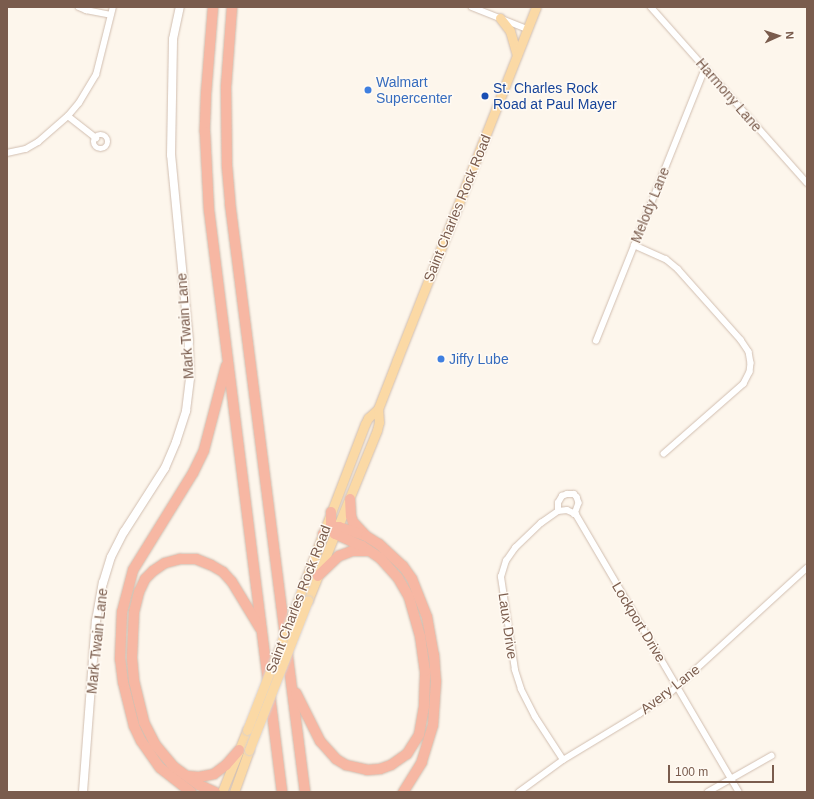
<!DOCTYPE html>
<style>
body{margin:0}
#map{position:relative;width:814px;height:799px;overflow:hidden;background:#fdf6ec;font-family:Arial,sans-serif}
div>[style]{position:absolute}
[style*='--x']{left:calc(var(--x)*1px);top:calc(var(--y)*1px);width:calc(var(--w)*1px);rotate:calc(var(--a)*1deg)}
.roads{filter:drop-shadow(0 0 1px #d1beb0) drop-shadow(0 0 1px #d1beb0)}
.street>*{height:5.5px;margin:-2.75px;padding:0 2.75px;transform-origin:2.75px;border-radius:2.75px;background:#fff}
.street>.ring{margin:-2.75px;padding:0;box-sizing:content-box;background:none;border:5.5px solid #fff;border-radius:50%}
.secondary>*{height:8px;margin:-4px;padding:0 4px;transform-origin:4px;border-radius:4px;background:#fff}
.primary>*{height:9px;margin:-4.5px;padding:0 4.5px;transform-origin:4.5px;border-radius:4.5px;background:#fbd9a5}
.highway>*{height:10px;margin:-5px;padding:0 5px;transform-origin:5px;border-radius:5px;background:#f7b7a3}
.bridges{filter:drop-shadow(0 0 1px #dad1cd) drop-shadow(0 0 1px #dad1cd)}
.primary-bridge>*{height:9px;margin:-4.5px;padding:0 4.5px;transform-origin:4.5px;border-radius:4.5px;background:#fbd9a5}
.dots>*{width:11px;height:11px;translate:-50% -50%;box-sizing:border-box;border:2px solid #fffaf3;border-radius:50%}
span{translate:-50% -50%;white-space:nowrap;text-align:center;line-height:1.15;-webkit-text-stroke:3px #fffaf3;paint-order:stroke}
.shop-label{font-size:14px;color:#366cbe}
.left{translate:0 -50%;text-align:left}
.transit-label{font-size:14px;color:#164399}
.street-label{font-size:14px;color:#7a5c4d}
.frame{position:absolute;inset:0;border:8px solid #7a5c4d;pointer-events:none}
.north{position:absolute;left:758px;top:16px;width:40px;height:40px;-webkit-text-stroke:3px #fffaf3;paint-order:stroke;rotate:87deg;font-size:11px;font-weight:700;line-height:16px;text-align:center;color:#7a5c4d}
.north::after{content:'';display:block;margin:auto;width:14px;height:18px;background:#7a5c4d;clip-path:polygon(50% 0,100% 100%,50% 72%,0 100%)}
.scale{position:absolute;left:668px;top:765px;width:106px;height:18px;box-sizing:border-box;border:2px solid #7a5c4d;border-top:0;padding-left:5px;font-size:12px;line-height:14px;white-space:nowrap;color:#7a5c4d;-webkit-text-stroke:3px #fffaf3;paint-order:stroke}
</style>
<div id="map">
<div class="roads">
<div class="street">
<div style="--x:79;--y:7;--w:8;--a:23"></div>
<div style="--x:86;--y:10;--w:25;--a:11"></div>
<div style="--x:472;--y:7;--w:59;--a:21.8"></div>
<div style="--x:651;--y:7;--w:235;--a:48.4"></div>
<div style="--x:68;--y:116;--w:36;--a:38"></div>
<div class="ring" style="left:94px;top:135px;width:8.5px;height:8.5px"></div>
<div style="--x:7;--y:153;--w:19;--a:-12"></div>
<div style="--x:26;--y:149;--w:14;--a:-30"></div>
<div style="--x:38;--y:142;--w:40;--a:-41"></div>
<div style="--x:68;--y:116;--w:17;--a:-50"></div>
<div style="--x:79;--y:103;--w:33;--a:-59"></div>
<div style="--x:96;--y:75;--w:70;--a:-76"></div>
<div style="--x:634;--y:245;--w:35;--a:24"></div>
<div style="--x:666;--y:259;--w:16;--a:40"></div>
<div style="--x:678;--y:269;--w:95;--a:48.4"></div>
<div style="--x:741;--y:340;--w:14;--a:56"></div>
<div style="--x:749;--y:352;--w:11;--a:80"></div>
<div style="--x:751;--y:363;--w:9;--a:96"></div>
<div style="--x:750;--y:372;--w:13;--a:117"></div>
<div style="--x:744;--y:384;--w:106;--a:138.8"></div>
<div style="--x:596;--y:341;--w:294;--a:-68.2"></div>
<div style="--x:558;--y:511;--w:8;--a:-90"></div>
<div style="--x:558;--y:503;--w:8;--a:-60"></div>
<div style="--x:562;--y:496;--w:5;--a:-22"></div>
<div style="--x:567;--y:494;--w:7;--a:0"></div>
<div style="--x:574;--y:494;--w:4;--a:45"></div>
<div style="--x:577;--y:497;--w:6;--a:72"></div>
<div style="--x:579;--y:503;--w:12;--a:110"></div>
<div style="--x:563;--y:760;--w:51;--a:-123.1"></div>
<div style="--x:535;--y:717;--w:31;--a:-117"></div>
<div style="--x:521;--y:689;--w:20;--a:-108"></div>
<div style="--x:515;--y:670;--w:94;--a:-98.6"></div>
<div style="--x:501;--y:577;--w:17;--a:-73"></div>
<div style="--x:506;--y:561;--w:16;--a:-55"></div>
<div style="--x:515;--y:548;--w:36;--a:-44"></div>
<div style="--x:541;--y:523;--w:21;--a:-35"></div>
<div style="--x:558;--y:511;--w:9;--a:-6"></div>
<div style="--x:567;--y:510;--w:10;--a:24"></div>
<div style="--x:576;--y:514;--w:322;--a:59.6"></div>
<div style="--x:519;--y:792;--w:54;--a:-36"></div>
<div style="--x:563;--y:760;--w:89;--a:-31.2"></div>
<div style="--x:639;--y:714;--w:39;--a:-35"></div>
<div style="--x:671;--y:692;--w:184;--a:-42.4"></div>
<div style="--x:708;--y:792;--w:73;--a:-29.7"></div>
</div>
<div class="secondary">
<div style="--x:83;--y:792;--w:171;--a:-85.7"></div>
<div style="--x:96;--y:621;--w:39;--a:-80"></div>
<div style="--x:103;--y:583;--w:27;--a:-73"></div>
<div style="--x:111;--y:557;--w:28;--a:-63"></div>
<div style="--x:124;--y:532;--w:76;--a:-57.4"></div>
<div style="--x:165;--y:468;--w:28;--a:-67"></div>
<div style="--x:176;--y:442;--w:33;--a:-72"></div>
<div style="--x:186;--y:411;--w:33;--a:-83"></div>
<div style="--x:190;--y:378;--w:37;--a:-92"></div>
<div style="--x:189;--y:341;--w:187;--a:-95.5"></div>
<div style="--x:171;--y:155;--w:116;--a:-89"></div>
<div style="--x:173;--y:39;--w:33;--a:-78"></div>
</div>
<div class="primary">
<div style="--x:500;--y:18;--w:16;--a:52"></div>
<div style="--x:510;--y:31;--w:25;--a:74"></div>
<div style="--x:305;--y:581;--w:168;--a:-69.1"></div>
<div style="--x:365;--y:424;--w:7;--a:-63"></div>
<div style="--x:368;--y:418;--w:13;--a:-42"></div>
<div style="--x:308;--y:600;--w:183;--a:-67.9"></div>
<div style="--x:377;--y:430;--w:8;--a:-76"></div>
<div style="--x:379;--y:422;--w:13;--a:-94"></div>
<div style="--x:378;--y:409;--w:53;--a:-68.8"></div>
<div style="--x:397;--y:360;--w:379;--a:-68.5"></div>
<div style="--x:222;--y:792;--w:67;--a:-68"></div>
<div style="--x:234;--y:792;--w:45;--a:-70.3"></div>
</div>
<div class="highway">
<div style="--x:213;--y:7;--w:87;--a:94.6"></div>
<div style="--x:206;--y:94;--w:38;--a:92"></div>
<div style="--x:205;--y:132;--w:78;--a:87.1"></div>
<div style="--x:209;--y:210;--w:587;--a:82.85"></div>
<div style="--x:232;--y:7;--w:80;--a:94.3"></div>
<div style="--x:226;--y:87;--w:79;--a:89.3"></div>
<div style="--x:227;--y:166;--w:37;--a:85"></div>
<div style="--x:230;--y:203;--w:594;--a:82.74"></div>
<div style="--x:350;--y:499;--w:17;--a:87"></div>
<div style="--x:351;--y:516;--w:6;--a:72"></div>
<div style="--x:353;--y:522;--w:18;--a:47"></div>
<div style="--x:323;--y:534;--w:11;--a:-41"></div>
<div style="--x:331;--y:527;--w:8;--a:0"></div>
<div style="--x:339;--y:527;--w:28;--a:18"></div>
<div style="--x:366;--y:536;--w:15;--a:32"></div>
<div style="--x:379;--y:544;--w:33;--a:43"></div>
<div style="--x:403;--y:566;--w:16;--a:55"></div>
<div style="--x:412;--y:579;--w:41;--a:68.5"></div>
<div style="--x:427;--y:617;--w:39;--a:80"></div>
<div style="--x:434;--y:655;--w:26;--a:86"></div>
<div style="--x:436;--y:681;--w:44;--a:93.9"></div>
<div style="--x:433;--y:725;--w:39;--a:107"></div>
<div style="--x:422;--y:762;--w:36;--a:122"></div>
<div style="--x:318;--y:576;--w:29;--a:-44"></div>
<div style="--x:339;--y:556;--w:14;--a:-21"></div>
<div style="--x:352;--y:551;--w:17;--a:0"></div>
<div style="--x:296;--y:693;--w:54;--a:63.4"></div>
<div style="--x:320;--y:741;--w:24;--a:48"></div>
<div style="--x:336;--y:759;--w:12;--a:31"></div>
<div style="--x:346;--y:765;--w:22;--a:13"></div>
<div style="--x:367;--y:770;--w:13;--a:-4"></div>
<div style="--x:380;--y:769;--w:12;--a:-20"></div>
<div style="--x:391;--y:765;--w:19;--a:-35"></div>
<div style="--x:407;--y:754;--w:22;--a:-58"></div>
<div style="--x:419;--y:735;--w:29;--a:-80"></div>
<div style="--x:424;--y:706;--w:35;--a:-88"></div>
<div style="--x:425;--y:671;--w:35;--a:-98"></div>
<div style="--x:420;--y:636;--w:41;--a:-105.8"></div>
<div style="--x:409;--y:597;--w:22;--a:-120"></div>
<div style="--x:398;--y:578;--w:27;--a:-132"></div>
<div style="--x:380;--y:558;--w:22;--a:-146"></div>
<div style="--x:362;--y:546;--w:30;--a:-156"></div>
<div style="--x:335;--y:534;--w:8;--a:-120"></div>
<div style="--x:331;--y:527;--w:15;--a:-90"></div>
<div style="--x:187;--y:776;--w:12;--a:5"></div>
<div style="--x:199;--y:777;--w:15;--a:-11"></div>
<div style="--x:214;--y:774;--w:15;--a:-37"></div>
<div style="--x:226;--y:765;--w:20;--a:-49"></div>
<div style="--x:191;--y:792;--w:39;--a:-142"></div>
<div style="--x:160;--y:768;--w:33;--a:-125"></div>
<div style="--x:141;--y:741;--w:17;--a:-115"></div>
<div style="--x:134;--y:726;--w:45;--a:-104"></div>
<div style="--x:123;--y:682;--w:23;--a:-97"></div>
<div style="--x:120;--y:659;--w:47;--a:-87.6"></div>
<div style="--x:122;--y:612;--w:43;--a:-75.3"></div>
<div style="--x:133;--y:570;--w:114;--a:-58.3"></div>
<div style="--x:193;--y:473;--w:25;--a:-64"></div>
<div style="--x:204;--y:450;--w:87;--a:-75.3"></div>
<div style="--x:215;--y:792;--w:17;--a:-156"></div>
<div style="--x:199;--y:785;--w:31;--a:-144"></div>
<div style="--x:174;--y:767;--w:30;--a:-130"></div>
<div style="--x:155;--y:744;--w:25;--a:-117"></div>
<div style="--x:144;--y:722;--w:42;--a:-103.7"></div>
<div style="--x:134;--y:681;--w:24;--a:-95"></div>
<div style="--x:132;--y:657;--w:45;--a:-87.5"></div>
<div style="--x:134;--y:612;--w:21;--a:-76"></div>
<div style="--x:139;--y:592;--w:14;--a:-65"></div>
<div style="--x:145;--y:579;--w:11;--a:-45"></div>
<div style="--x:153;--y:571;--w:14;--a:-34"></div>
<div style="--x:165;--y:563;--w:16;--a:-15"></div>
<div style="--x:180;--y:559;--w:16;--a:0"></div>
<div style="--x:196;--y:559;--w:16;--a:22"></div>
<div style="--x:211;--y:565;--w:14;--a:30"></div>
<div style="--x:223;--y:572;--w:13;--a:48"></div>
<div style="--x:232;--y:582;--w:54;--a:58.7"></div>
</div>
</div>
<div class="bridges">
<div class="primary-bridge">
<div style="--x:247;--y:730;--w:160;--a:-68.7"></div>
<div style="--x:249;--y:750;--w:161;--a:-68.5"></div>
</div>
</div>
<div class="dots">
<div style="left:368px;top:90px;background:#3f7fe0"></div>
<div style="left:485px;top:96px;background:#1a4fb4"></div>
<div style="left:441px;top:359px;background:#3f7fe0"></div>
</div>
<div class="shop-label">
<span class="left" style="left:376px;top:90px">Walmart<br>Supercenter</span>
<span class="left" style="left:449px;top:359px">Jiffy Lube</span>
</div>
<div class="transit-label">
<span class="left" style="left:493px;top:96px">St. Charles Rock<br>Road at Paul Mayer</span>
</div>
<div class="street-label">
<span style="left:729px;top:95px;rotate:49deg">Harmony Lane</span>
<span style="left:650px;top:205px;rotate:-68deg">Melody Lane</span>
<span style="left:457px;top:208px;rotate:-68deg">Saint Charles Rock Road</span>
<span style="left:185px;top:326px;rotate:-94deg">Mark Twain Lane</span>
<span style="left:298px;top:599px;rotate:-69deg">Saint Charles Rock Road</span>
<span style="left:639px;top:622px;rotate:59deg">Lockport Drive</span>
<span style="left:508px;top:626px;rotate:82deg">Laux Drive</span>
<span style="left:97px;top:641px;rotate:-84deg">Mark Twain Lane</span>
<span style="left:670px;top:689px;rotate:-38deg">Avery Lane</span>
</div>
<div class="frame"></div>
<div class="north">N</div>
<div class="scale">100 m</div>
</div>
